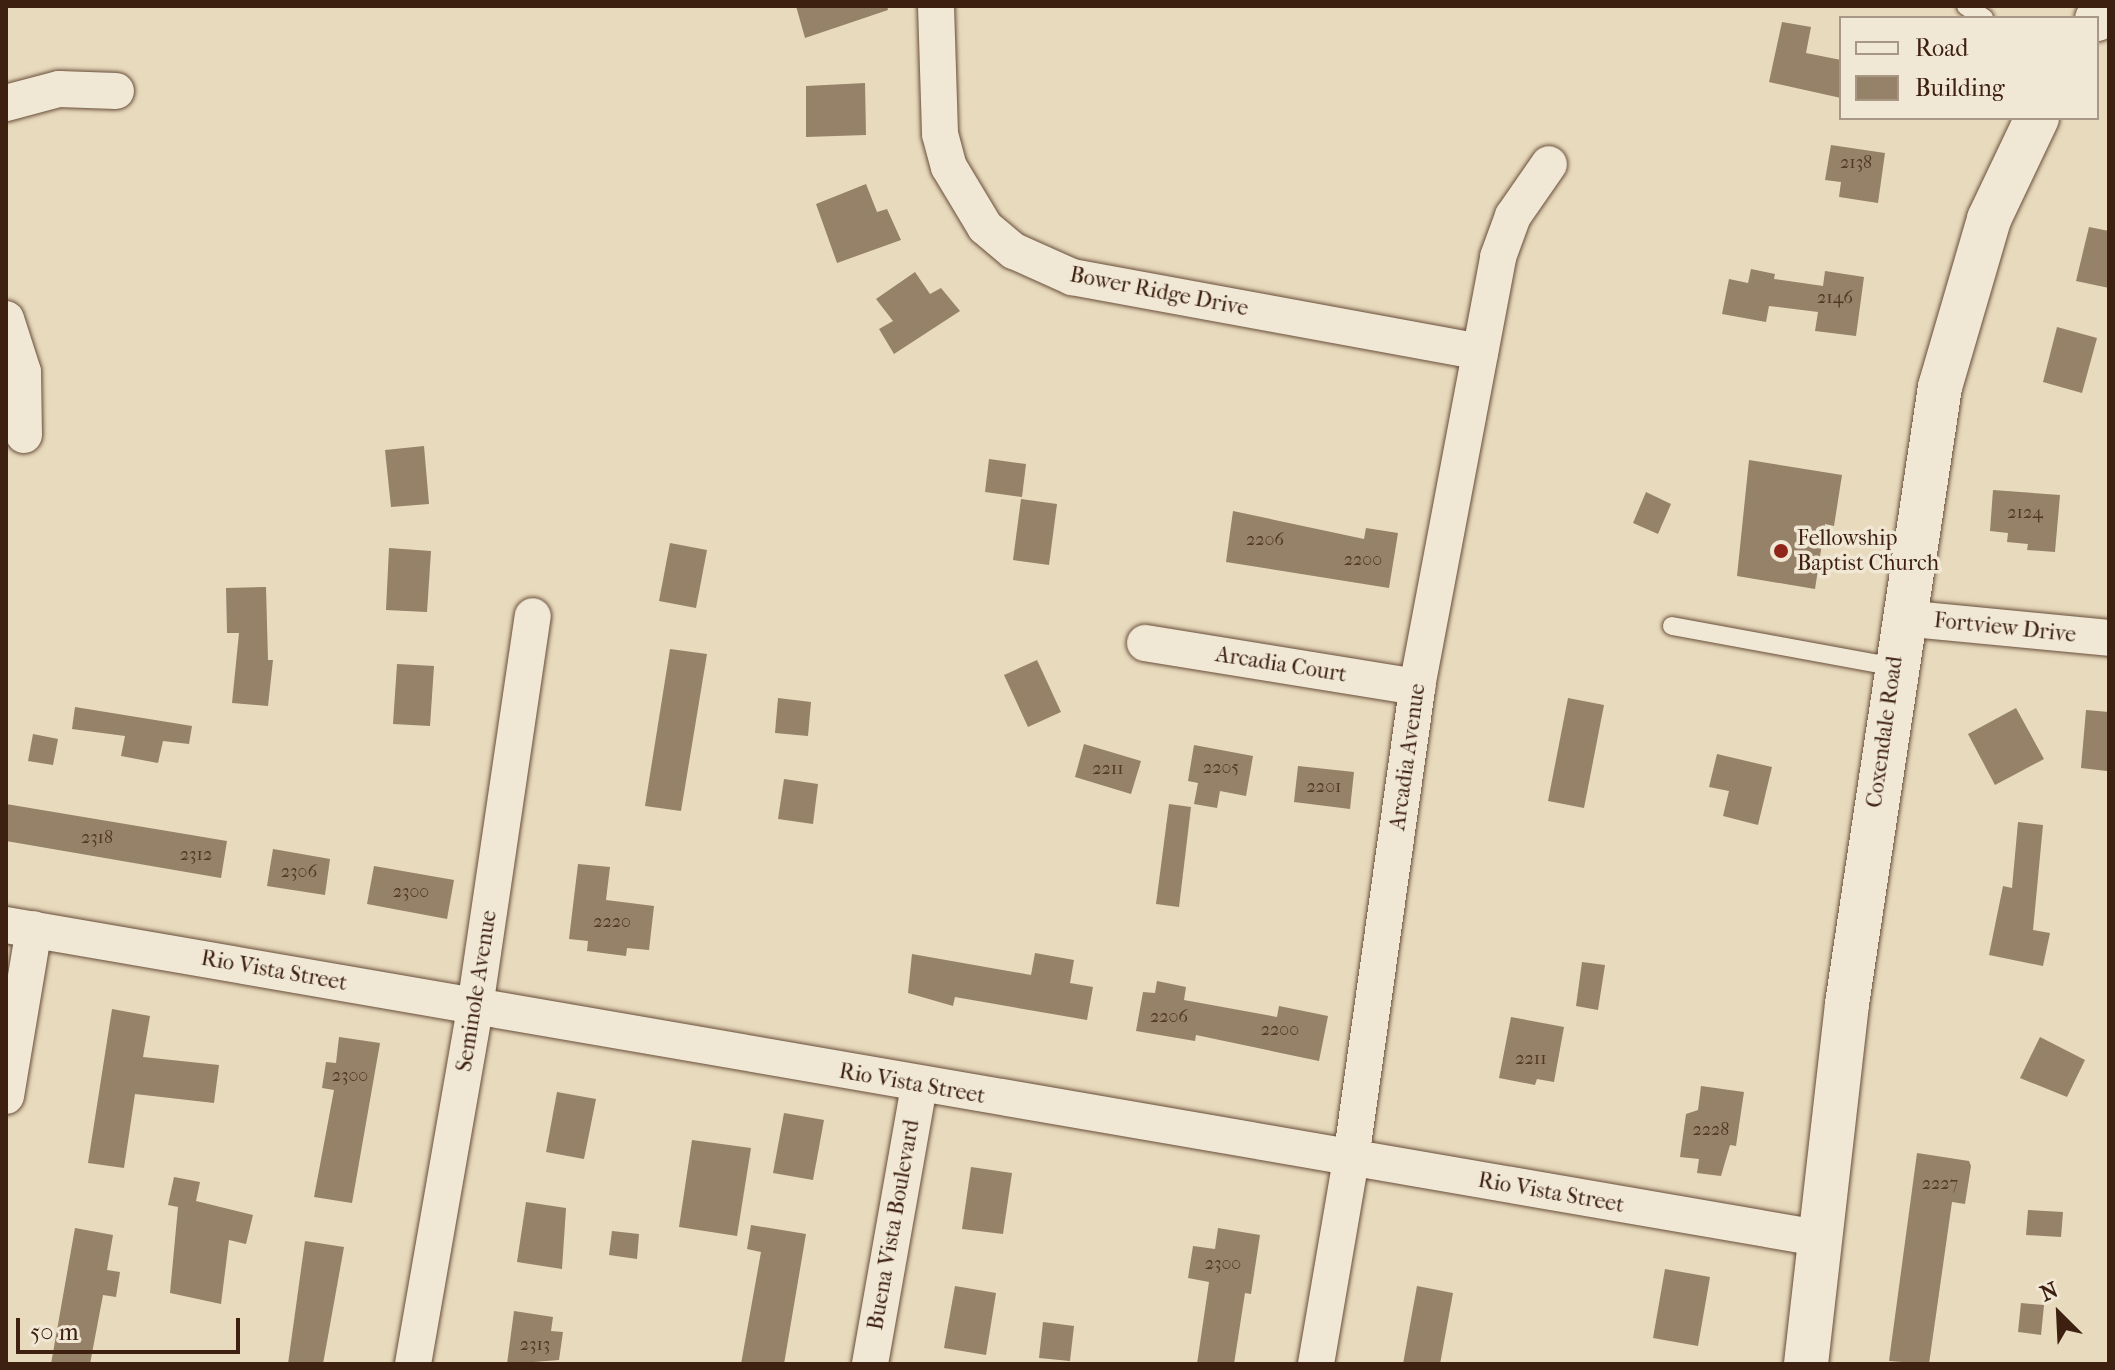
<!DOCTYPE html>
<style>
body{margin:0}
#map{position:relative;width:2115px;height:1370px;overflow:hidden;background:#e8dabd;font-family:"IM FELL French Canon",serif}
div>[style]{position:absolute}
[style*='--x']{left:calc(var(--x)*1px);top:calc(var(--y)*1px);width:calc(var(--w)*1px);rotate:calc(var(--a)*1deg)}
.building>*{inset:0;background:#968169}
.roads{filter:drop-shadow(0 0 2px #684e3a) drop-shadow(0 0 2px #684e3a)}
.service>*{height:18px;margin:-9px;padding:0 9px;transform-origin:9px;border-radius:9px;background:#f0e7d4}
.minor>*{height:36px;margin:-18px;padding:0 18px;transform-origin:18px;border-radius:18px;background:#f0e7d4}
.tertiary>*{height:44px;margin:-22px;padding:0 22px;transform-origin:22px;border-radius:22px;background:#f0e7d4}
.dots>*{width:22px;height:22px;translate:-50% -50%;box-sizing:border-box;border:4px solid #f0e7d4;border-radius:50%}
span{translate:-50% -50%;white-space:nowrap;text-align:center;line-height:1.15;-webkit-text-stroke:7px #f0e7d4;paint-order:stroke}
.number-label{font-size:18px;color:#533826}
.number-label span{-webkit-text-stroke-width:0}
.street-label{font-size:22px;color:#3d200f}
.poi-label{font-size:22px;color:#3d200f}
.left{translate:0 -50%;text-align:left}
.frame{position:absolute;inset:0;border:8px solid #3d200f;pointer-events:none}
.legend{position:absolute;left:1839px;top:16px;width:260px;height:104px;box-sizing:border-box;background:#f0e7d4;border:2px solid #a89785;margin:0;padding:10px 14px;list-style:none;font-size:24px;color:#3d200f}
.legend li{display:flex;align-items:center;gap:16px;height:40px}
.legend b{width:40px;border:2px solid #a89785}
.north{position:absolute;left:2019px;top:1274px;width:80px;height:80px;-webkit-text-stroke:6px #f0e7d4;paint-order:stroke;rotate:336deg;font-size:22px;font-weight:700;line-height:32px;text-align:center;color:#3d200f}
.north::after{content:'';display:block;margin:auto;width:28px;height:36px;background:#3d200f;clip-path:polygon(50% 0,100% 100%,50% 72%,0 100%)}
.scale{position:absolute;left:16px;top:1318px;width:224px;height:36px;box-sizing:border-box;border:4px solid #3d200f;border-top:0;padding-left:10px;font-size:24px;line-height:28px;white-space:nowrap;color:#3d200f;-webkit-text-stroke:6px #f0e7d4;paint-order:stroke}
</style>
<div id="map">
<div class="building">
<div style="clip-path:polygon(796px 6px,887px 6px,888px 10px,805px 38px)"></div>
<div style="clip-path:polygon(1782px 22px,1811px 27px,1806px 53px,1841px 60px,1841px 98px,1769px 82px)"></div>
<div style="clip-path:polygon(865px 83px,866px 135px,806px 137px,806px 86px)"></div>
<div style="clip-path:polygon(1831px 145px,1885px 153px,1878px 203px,1839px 197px,1841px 182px,1825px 180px)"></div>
<div style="clip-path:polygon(866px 184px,877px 212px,887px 209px,901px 240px,837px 263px,816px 204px)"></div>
<div style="clip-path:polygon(2089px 227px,2109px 231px,2109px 288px,2076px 281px)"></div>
<div style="clip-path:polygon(1751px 269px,1775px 274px,1774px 279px,1823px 286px,1825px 271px,1864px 277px,1856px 336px,1815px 331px,1818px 312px,1769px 306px,1766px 322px,1722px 314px,1729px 279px,1748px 283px)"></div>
<div style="clip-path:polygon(915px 272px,930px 294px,941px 288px,960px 311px,894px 354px,879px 329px,893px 321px,876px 299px)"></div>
<div style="clip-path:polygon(2057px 327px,2097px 338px,2082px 393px,2043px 382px)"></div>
<div style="clip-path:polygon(424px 446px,429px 504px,391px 507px,385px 450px)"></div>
<div style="clip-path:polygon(989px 459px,1026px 464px,1022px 497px,985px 492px)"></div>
<div style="clip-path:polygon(1749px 460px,1842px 475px,1834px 526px,1825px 524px,1815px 589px,1737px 576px)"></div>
<div style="clip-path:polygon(1993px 490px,2060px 495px,2055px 552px,2027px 550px,2028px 544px,2007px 542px,2008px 533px,1990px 531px)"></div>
<div style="clip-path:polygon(1646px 492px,1671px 504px,1658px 534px,1633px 523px)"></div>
<div style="clip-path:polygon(1021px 499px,1057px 504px,1049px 565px,1013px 560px)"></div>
<div style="clip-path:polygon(1233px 511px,1364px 539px,1366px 528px,1398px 533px,1389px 588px,1226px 562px)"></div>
<div style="clip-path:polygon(670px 543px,707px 550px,696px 608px,659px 601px)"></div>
<div style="clip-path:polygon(389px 548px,431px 551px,427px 612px,386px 610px)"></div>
<div style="clip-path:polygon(266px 587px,268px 660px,273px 660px,268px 706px,232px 703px,239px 633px,227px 633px,226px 588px)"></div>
<div style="clip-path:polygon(670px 649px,707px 654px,681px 811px,645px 806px)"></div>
<div style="clip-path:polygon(1037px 660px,1061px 712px,1028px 727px,1004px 675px)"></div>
<div style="clip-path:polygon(397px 664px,434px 666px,430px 726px,393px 724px)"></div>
<div style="clip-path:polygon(778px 698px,811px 702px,808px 736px,775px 733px)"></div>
<div style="clip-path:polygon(1568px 698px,1604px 705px,1584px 808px,1548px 801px)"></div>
<div style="clip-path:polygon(75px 707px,192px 726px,189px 744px,163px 741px,158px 763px,121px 756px,125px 736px,72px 729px)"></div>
<div style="clip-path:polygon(2016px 708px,2044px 759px,1995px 785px,1968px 734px)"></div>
<div style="clip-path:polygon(2086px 710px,2109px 712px,2107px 771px,2081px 768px)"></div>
<div style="clip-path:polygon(33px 734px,58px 739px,53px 765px,28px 761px)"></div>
<div style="clip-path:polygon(1084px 744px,1141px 761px,1131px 794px,1075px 777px)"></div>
<div style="clip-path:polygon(1194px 745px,1253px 756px,1246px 796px,1220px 791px,1217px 808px,1194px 804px,1198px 783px,1188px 781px)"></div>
<div style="clip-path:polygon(1717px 754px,1772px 767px,1758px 825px,1723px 816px,1729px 791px,1709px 787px)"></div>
<div style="clip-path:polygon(1298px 766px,1354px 772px,1350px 809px,1294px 802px)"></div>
<div style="clip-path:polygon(784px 779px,818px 784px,813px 824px,778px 819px)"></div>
<div style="clip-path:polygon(6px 804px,227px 841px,221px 878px,6px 841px)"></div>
<div style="clip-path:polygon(1169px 804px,1191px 807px,1179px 907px,1156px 904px)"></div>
<div style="clip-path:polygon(2018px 822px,2043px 825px,2033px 930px,2050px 933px,2043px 966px,1989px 955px,2003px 886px,2012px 888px)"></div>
<div style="clip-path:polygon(273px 849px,330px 859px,325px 895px,267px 886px)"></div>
<div style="clip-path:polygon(578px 864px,610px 867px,606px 900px,654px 906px,649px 950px,627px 948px,626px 956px,587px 951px,588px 941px,569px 939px)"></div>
<div style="clip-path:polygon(374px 866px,454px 880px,447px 919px,367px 904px)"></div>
<div style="clip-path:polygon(1035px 953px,1074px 960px,1070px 983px,1093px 987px,1087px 1020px,955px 997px,953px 1006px,908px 993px,912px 954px,1031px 975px)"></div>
<div style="clip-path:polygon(1582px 962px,1605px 965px,1598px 1010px,1576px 1006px)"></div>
<div style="clip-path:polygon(1157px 981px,1186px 987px,1184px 1000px,1277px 1017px,1279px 1006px,1328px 1016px,1319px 1061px,1196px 1035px,1195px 1041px,1136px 1031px,1143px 992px,1155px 993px)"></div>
<div style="clip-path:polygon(112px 1009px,150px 1016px,143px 1057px,219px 1065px,214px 1103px,135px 1094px,124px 1168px,88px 1163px)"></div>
<div style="clip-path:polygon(1511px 1017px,1564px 1027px,1554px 1082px,1537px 1079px,1535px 1085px,1499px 1078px)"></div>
<div style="clip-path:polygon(339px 1037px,380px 1043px,352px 1203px,314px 1197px,334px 1090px,322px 1088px,326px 1062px,336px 1063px)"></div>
<div style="clip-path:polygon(2040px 1037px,2085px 1060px,2067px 1097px,2020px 1078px)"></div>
<div style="clip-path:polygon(1701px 1086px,1744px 1092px,1736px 1146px,1730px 1145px,1721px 1176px,1697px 1173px,1699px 1159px,1680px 1157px,1686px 1114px,1698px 1110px)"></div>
<div style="clip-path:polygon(557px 1092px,596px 1099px,584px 1159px,546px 1152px)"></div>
<div style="clip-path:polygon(784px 1113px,824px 1120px,813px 1180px,773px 1173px)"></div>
<div style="clip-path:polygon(692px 1140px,751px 1148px,737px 1236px,679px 1227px)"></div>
<div style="clip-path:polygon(1917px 1153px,1969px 1161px,1971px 1166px,1965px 1204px,1952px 1202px,1929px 1364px,1889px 1361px)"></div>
<div style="clip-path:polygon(971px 1167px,1012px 1173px,1003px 1234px,962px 1229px)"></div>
<div style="clip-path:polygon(174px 1177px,200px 1182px,196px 1201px,253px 1215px,246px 1244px,229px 1240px,221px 1304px,170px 1293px,178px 1207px,168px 1205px)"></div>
<div style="clip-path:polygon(526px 1202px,566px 1208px,562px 1269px,517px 1262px)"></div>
<div style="clip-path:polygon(2028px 1210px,2063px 1212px,2061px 1237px,2026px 1235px)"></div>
<div style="clip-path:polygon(751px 1225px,806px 1234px,784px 1364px,741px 1364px,761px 1252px,747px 1249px)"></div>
<div style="clip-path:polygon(75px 1228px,113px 1235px,107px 1270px,120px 1272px,116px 1297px,103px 1295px,90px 1364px,51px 1364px)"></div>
<div style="clip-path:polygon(1218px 1228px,1260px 1235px,1251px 1294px,1245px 1293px,1234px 1364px,1197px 1364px,1209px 1282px,1188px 1278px,1193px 1246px,1215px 1249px)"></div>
<div style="clip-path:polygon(612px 1231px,639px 1234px,637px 1259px,609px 1255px)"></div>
<div style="clip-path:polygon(305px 1241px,344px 1247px,323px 1364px,288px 1364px)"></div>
<div style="clip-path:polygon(1665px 1269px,1710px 1277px,1698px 1346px,1653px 1338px)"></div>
<div style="clip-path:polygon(955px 1286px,996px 1293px,986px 1355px,944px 1348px)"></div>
<div style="clip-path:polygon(1417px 1286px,1453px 1293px,1440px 1364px,1403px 1364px)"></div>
<div style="clip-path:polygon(2021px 1303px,2044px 1305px,2041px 1335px,2018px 1332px)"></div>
<div style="clip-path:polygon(514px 1311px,553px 1317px,551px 1331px,563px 1332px,559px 1360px,507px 1364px)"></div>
<div style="clip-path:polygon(1043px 1322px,1074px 1326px,1070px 1361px,1039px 1358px)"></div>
</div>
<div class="roads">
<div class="service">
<div style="--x:1966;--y:6;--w:22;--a:34"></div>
<div style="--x:1672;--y:626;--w:227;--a:10.4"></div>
</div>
<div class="minor">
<div style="--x:936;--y:6;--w:128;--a:88.2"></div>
<div style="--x:940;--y:134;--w:34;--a:75"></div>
<div style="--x:949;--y:167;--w:70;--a:59"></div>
<div style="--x:985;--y:227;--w:38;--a:40"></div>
<div style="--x:1014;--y:251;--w:64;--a:24.1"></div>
<div style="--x:1072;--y:277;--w:415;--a:10.4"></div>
<div style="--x:6;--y:103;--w:55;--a:-14.8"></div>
<div style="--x:59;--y:89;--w:57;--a:2"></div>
<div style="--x:6;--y:319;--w:56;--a:72.2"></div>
<div style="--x:23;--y:372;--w:63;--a:89.1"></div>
<div style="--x:1902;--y:618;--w:208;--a:5.5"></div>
<div style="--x:1145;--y:643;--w:276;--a:9.2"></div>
<div style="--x:6;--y:925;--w:1840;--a:9.8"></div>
<div style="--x:6;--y:1096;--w:169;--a:-80.5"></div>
<div style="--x:413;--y:1364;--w:362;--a:-80.1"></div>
<div style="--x:475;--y:1007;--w:395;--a:-81.6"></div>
<div style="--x:870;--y:1364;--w:283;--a:-80"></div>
<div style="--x:1316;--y:1364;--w:208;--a:-80.3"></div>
<div style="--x:1351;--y:1159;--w:477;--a:-82"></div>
<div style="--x:1417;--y:687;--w:438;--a:-79.3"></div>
<div style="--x:1498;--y:257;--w:44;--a:-69.9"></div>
<div style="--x:1513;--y:216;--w:63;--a:-55.3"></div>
</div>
<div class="tertiary">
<div style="--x:2097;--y:19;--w:16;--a:-55"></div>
<div style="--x:1806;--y:1364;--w:362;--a:-83.5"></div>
<div style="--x:1847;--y:1004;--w:624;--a:-81.43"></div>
<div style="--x:1940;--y:387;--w:175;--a:-73.7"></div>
<div style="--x:1989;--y:219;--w:112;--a:-64.6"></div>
</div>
</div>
<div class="dots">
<div style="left:1781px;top:551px;background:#8f2418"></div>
</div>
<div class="number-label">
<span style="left:1856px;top:163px">2138</span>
<span style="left:1835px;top:298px">2146</span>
<span style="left:2025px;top:513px">2124</span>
<span style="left:1265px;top:540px">2206</span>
<span style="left:1363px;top:560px">2200</span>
<span style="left:1221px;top:768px">2205</span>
<span style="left:1108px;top:769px">2211</span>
<span style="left:1324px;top:787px">2201</span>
<span style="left:97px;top:838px">2318</span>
<span style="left:196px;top:855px">2312</span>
<span style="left:299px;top:872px">2306</span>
<span style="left:411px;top:892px">2300</span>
<span style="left:612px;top:922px">2220</span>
<span style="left:1169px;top:1017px">2206</span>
<span style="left:1280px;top:1030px">2200</span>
<span style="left:1531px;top:1059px">2211</span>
<span style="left:350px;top:1076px">2300</span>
<span style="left:1711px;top:1130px">2228</span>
<span style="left:1940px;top:1184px">2227</span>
<span style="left:1223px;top:1264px">2300</span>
<span style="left:535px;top:1345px">2313</span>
</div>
<div class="street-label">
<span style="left:1159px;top:292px;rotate:11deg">Bower Ridge Drive</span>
<span style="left:2005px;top:628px;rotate:6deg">Fortview Drive</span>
<span style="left:1281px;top:665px;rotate:9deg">Arcadia Court</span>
<span style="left:1885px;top:732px;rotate:-82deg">Coxendale Road</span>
<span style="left:1408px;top:757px;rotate:-82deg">Arcadia Avenue</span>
<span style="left:274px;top:971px;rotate:10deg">Rio Vista Street</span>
<span style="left:477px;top:991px;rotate:-81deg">Seminole Avenue</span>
<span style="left:912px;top:1084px;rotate:10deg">Rio Vista Street</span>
<span style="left:1551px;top:1193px;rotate:10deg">Rio Vista Street</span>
<span style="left:894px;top:1225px;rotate:-80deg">Buena Vista Boulevard</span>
</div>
<div class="poi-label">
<span class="left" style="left:1797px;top:551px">Fellowship<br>Baptist Church</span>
</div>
<div class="frame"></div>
<ul class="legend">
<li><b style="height:10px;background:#f0e7d4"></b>Road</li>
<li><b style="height:22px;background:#968169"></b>Building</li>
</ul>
<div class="north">N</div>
<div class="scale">50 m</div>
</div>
